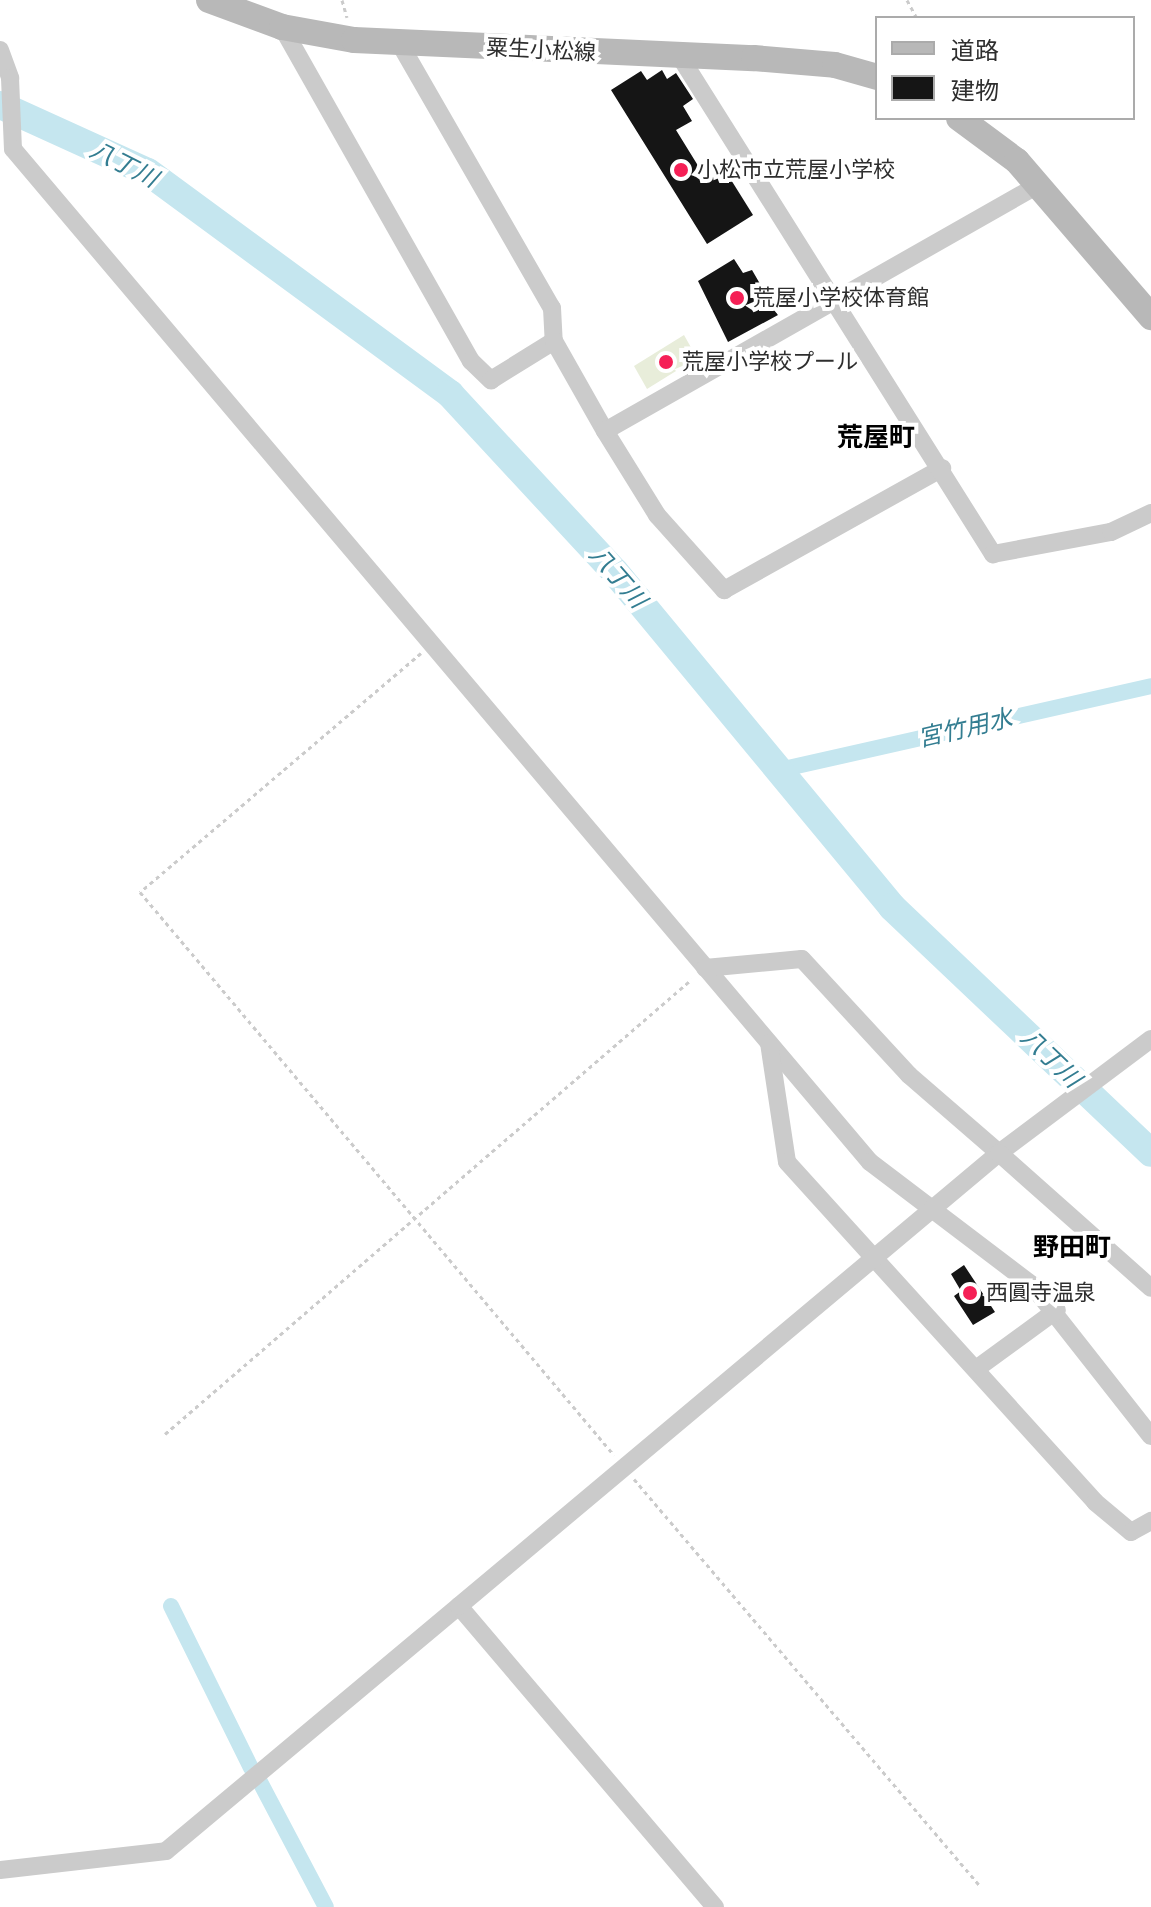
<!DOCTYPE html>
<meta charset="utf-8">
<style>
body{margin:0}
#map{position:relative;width:1151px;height:1907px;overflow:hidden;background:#fff;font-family:"DM Sans","Noto Sans JP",sans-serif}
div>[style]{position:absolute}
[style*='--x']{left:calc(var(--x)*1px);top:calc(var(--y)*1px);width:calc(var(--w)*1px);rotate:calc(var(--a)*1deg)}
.green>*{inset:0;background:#e8edda}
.canal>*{height:16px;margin:-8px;padding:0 8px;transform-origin:8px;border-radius:8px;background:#c5e6ef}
.river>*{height:28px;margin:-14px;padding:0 14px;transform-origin:14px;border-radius:14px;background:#c5e6ef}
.building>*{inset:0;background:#151515}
.path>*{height:3px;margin-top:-1.5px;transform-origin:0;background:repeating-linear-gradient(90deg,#cbcbcb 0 4px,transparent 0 8px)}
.minor>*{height:18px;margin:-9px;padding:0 9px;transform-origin:9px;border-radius:9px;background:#cbcbcb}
.secondary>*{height:26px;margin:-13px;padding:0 13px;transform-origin:13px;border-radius:13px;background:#b8b8b8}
.dots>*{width:22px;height:22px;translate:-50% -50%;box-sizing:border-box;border:4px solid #fff;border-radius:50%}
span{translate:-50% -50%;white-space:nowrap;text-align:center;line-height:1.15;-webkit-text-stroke:8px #fff;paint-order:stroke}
.street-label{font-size:22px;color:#2e2e2e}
.poi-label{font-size:22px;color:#2e2e2e}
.left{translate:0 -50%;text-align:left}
.water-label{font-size:24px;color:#337d91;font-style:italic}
.quarter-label{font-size:26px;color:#000;font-weight:700}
.legend{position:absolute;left:875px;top:16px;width:260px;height:104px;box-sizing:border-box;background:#fff;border:2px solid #ababab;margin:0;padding:10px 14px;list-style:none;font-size:24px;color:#2e2e2e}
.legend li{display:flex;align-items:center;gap:16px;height:40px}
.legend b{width:40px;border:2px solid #ababab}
</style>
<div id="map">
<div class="green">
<div style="clip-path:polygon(684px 335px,697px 358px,647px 389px,634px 366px)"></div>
</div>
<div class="canal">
<div style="--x:779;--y:770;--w:381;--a:-12.7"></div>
<div style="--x:171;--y:1606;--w:181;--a:63.7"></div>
<div style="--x:260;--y:1782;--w:141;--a:62.2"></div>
</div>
<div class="river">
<div style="--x:0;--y:105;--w:162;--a:24.4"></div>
<div style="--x:148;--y:172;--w:375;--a:36.3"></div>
<div style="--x:450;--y:394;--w:243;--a:47.2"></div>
<div style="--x:615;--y:572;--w:435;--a:50.4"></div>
<div style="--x:892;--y:907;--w:357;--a:43.5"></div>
</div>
<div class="building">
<div style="clip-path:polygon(662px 70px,667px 79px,676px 73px,693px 99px,683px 106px,692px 121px,676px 130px,705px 177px,723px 167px,753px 215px,707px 244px,611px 90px,641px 71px,647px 80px)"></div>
<div style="clip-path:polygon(734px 259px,743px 273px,752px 270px,778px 315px,728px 342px,698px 281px)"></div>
<div style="clip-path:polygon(964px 1265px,995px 1312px,973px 1325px,954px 1296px,961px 1291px,951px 1274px)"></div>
</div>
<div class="path">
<div style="--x:342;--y:0;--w:18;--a:74"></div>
<div style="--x:907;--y:0;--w:21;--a:61"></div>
<div style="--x:421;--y:653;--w:369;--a:139.6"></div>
<div style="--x:140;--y:892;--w:736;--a:49.91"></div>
<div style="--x:165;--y:1434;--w:696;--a:-40.81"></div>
<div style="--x:634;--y:1479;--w:534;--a:49.63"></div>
</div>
<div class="minor">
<div style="--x:282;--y:27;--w:384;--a:60.5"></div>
<div style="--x:471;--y:361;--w:28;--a:44"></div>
<div style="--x:491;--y:380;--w:74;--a:-31.8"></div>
<div style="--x:400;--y:44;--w:305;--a:60.1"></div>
<div style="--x:552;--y:308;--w:33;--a:87"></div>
<div style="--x:554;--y:341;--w:103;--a:60.5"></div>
<div style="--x:605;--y:431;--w:99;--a:58.2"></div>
<div style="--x:657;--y:515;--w:101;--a:48.2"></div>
<div style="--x:724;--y:590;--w:250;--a:-29.2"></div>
<div style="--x:0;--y:50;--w:30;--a:70"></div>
<div style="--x:10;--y:78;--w:71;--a:87.6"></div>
<div style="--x:679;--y:55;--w:590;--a:57.82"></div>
<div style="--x:993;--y:554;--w:120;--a:-10.6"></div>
<div style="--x:1111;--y:532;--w:44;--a:-25.4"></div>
<div style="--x:13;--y:149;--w:1327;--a:49.77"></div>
<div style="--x:870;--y:1162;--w:203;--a:37.2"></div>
<div style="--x:1032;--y:1285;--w:192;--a:51.8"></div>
<div style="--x:605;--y:431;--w:499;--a:-29.6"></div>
<div style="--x:705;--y:968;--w:97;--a:-5.3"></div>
<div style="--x:802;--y:959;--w:158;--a:47.3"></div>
<div style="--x:909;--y:1075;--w:119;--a:40.9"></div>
<div style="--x:999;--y:1153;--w:190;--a:-36.9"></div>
<div style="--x:769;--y:1043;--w:120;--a:81.4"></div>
<div style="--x:787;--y:1162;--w:459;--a:47.8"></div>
<div style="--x:1095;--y:1502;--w:47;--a:39.8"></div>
<div style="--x:1131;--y:1532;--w:23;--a:-29"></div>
<div style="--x:976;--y:1369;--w:100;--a:-36.1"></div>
<div style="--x:0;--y:1870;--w:167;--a:-6.5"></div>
<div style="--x:166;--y:1851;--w:382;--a:-39.9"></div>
<div style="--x:715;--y:1907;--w:395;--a:-130.4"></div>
<div style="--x:459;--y:1606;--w:705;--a:-39.99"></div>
<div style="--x:999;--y:1153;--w:203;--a:41.6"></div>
</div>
<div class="secondary">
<div style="--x:209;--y:0;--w:78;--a:20.3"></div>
<div style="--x:282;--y:27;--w:73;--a:10.2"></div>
<div style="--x:354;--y:40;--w:400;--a:2.6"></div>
<div style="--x:754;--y:58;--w:81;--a:4.9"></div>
<div style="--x:835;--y:65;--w:44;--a:15.9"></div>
<div style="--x:959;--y:118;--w:72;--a:36.6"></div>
<div style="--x:1017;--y:161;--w:206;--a:49.3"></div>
</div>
<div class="dots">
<div style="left:681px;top:170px;background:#f52056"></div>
<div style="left:737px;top:298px;background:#f52056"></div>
<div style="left:666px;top:362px;background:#f52056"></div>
<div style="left:970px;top:1293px;background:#f52056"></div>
</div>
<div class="street-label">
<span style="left:541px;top:50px;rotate:3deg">粟生小松線</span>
</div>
<div class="poi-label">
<span class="left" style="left:697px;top:170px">小松市立荒屋小学校</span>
<span class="left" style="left:753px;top:298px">荒屋小学校体育館</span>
<span class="left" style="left:682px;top:362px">荒屋小学校プール</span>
<span class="left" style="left:986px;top:1293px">西圓寺温泉</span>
</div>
<div class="water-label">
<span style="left:124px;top:164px;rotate:27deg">八丁川</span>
<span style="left:618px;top:577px;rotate:49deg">八丁川</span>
<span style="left:965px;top:728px;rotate:-13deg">宮竹用水</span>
<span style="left:1051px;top:1058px;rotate:44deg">八丁川</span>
</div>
<div class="quarter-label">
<span style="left:876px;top:438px">荒屋町</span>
<span style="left:1072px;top:1248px">野田町</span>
</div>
<ul class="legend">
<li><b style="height:10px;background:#b8b8b8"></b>道路</li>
<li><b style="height:22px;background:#151515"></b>建物</li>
</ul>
</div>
